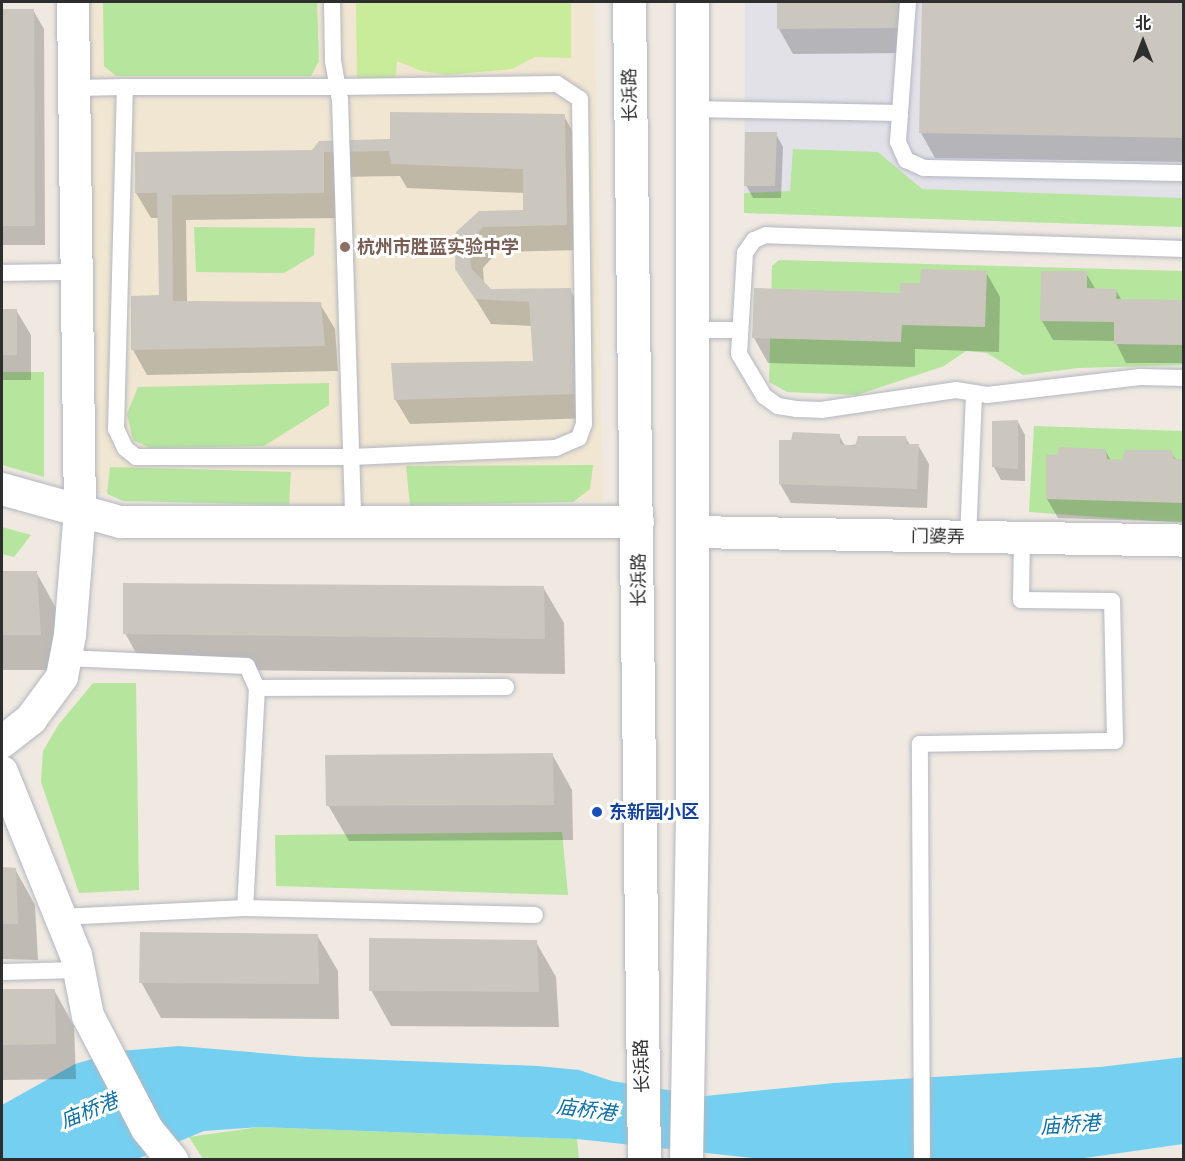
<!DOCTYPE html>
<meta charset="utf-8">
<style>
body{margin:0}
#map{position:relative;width:1185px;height:1161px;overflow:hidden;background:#efe9e1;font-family:Rubik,"Noto Sans SC",sans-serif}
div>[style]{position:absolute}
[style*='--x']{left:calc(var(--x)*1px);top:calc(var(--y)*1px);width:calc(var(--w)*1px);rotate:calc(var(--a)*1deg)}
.industrial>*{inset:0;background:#e3e1e8}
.education>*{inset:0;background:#f0e6d1}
.green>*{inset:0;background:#b6e59e}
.pitch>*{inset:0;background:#c9ec9a}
.water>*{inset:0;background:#75cff0}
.shadow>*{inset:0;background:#0003}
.building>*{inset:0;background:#cbc7bf}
.roads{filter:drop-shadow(0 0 2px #b4b7c1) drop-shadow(0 0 2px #b4b7c1)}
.service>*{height:16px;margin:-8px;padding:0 8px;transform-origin:8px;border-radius:8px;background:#fff}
.minor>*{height:32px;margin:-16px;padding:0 16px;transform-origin:16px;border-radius:16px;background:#fff}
.secondary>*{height:33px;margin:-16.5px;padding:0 16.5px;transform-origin:16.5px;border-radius:16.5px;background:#fff}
.dots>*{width:16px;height:16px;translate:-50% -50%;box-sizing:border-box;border:3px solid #fff;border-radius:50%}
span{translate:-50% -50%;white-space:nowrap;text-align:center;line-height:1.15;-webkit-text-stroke:6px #fff;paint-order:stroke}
.street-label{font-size:18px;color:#2e2e2e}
.education-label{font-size:18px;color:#785e54;font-weight:700}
.left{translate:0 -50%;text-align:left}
.transit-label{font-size:18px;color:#164399;font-weight:700}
.water-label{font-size:20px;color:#0d6fa3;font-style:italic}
.frame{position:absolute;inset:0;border:3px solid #2e2e2e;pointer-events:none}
.north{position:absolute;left:1113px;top:12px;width:60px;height:60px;-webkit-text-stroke:4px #fff;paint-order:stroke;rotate:0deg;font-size:16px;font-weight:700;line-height:24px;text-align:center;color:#2e2e2e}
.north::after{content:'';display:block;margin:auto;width:21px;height:27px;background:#2e2e2e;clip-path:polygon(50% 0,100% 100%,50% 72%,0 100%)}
</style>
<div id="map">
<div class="industrial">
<div style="clip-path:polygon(745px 2px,1183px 2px,1183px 227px,744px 213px)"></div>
</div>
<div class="education">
<div style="clip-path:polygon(89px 2px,594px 2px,603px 501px,312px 506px,94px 493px)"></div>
</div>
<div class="green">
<div style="clip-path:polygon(103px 2px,317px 2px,319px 61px,311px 76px,116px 76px,104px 66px)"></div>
<div style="clip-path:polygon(793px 149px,878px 152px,922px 189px,1183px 198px,1183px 227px,744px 213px,744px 193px,790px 191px)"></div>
<div style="clip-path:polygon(194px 227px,315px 228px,314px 255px,284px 273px,196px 272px)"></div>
<div style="clip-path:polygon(779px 260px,1183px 271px,1183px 365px,1079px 368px,1023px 375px,987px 353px,966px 351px,944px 366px,857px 395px,787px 392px,769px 382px,772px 266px)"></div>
<div style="clip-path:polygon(2px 372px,44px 372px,44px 477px,2px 465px)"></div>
<div style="clip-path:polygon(329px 383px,329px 405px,264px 446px,150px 448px,133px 440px,127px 414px,138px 387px)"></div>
<div style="clip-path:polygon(1034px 426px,1183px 431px,1183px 523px,1029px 512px)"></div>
<div style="clip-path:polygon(593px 465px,590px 489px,573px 502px,410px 505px,406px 466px)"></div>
<div style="clip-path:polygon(110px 467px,291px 472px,289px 505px,123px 501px,107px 494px)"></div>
<div style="clip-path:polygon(2px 527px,31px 535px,14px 557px,2px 554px)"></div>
<div style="clip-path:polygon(93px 683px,136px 683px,139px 890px,79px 893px,41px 782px,43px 751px,59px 724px)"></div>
<div style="clip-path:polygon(562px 832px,568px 895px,276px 886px,275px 835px)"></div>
<div style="clip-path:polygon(260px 1127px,577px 1139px,579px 1159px,203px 1159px,189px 1137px)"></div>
</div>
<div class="pitch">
<div style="clip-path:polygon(356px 2px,571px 2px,571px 58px,535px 57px,512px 69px,446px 75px,422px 71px,397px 61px,394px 94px,357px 95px)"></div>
</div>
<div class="water">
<div style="clip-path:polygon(179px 1046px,307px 1057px,538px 1066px,579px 1070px,612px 1081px,705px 1096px,834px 1083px,1100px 1067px,1184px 1057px,1183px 1144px,1071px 1160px,770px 1160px,577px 1139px,260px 1127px,204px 1131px,137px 1159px,2px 1159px,2px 1105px,75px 1064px,120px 1051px)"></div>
</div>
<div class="shadow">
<div style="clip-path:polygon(779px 2px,911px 2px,912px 53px,793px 54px,779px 29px)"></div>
<div style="clip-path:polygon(923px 2px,1184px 2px,1184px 162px,935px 158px,921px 133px)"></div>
<div style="clip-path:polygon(2px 10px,33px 10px,44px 29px,45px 245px,2px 245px)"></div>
<div style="clip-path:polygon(564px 116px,578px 141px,581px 250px,497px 252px,483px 268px,484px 284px,490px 291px,570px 290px,585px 315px,591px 418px,410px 424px,395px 399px,535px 363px,532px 326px,491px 324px,457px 269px,458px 233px,524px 211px,524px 193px,407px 188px,400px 176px,337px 177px,337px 218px,186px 220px,187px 302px,320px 304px,335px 329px,338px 371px,147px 375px,133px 350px,161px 296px,159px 218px,151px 218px,136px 193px,313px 151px)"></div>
<div style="clip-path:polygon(776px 134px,783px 147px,781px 198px,753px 198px,746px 185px)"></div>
<div style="clip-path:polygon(986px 272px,1000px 297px,999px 352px,915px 349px,915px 367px,768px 363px,754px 338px)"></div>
<div style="clip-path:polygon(1086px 273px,1096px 290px,1116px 290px,1122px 301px,1184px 302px,1184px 363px,1126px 363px,1115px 341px,1053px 340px,1042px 321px)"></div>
<div style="clip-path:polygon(2px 310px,16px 310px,31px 335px,31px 380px,2px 380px)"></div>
<div style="clip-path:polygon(1018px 422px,1025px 435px,1025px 481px,1001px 480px,994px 467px)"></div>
<div style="clip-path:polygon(839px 435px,845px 446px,905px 437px,910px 445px,918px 445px,929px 464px,927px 508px,791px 503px,780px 484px)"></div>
<div style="clip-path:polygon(1105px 450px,1111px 461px,1123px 462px,1171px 452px,1176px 460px,1184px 460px,1184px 522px,1058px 518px,1047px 499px)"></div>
<div style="clip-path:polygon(2px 572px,36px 572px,56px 608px,60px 670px,2px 670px)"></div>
<div style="clip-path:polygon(543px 587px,564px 623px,565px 674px,145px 669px,125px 633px)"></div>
<div style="clip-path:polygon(552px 754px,572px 790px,573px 840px,349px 841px,328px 805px)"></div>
<div style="clip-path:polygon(2px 869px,15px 869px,35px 905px,38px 960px,2px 959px)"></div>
<div style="clip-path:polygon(317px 935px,338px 971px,339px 1019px,161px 1018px,141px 982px)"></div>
<div style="clip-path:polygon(536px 942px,556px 977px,559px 1027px,391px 1026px,371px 990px)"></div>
<div style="clip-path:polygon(54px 990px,74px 1026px,76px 1079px,2px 1080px,2px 991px)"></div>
</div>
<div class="building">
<div style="clip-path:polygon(777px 2px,898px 2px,898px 28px,777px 29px)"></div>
<div style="clip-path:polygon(922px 2px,1184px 2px,1184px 138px,919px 133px)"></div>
<div style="clip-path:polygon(2px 9px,34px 9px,35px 226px,2px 226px)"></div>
<div style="clip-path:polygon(390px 112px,565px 114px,567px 225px,483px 227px,469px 243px,471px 268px,491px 289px,571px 288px,577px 394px,394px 400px,391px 363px,533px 361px,529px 302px,475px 299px,455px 269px,456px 232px,479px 211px,523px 210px,523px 169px,391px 164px,389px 151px,324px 152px,324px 193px,172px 195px,173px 301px,321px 302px,325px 346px,131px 350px,131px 296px,159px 295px,157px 193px,135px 193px,135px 152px,312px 150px,319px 141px,390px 139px)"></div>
<div style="clip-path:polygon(745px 132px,777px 132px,775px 186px,744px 186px)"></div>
<div style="clip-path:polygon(921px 269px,987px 271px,985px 327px,902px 325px,901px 342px,752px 338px,754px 288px,900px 293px,900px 283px,920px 283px)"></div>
<div style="clip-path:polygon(1041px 271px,1087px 271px,1087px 288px,1117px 289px,1116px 299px,1184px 300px,1184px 345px,1114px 344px,1114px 322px,1040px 321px)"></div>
<div style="clip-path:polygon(2px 309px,17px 309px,17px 355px,2px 355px)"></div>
<div style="clip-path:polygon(1018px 420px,1018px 469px,992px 467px,992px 421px)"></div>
<div style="clip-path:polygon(793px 432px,840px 434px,840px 444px,855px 446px,858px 436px,906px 436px,907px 444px,919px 444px,917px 489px,779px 484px,779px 440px,791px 440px)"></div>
<div style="clip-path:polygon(1059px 447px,1106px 449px,1107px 459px,1122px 460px,1125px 450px,1172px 450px,1174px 459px,1184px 459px,1184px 503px,1046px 499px,1046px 455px,1058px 454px)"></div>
<div style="clip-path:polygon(2px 571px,37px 571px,41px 635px,2px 635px)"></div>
<div style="clip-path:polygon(123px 583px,544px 586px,545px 639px,123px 634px)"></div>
<div style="clip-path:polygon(553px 753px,554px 805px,326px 806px,325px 755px)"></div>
<div style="clip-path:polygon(2px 867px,16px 868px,18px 924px,2px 924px)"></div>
<div style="clip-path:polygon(140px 932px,318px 934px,319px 984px,139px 983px)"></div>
<div style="clip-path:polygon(369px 938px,537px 940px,539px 992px,369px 991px)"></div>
<div style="clip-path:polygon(2px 989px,55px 989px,56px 1044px,2px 1045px)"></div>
</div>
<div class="roads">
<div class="service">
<div style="--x:332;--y:2;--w:59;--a:89"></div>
<div style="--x:333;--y:61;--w:39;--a:80"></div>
<div style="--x:340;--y:99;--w:423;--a:88.2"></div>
<div style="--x:74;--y:88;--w:51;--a:-1.1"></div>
<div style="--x:125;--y:87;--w:213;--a:0"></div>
<div style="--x:338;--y:87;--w:219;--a:-0.8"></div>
<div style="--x:557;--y:84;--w:27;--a:33"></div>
<div style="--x:580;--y:99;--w:325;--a:89.3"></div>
<div style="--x:584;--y:424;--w:15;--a:110"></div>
<div style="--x:579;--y:438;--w:25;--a:157"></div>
<div style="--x:556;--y:448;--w:205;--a:177.5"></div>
<div style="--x:351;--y:457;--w:215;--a:180"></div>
<div style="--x:136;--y:457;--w:14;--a:-141"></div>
<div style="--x:125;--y:448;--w:21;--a:-115"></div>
<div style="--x:116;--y:429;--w:342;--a:-88.5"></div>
<div style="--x:692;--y:109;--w:208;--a:1.1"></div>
<div style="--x:900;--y:113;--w:29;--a:94"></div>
<div style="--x:898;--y:142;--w:20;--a:66"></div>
<div style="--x:906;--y:160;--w:20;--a:24"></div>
<div style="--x:924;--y:168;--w:260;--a:1.1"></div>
<div style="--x:900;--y:113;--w:111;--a:-85.9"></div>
<div style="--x:1184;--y:249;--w:418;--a:-178.1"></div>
<div style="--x:766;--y:235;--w:13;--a:157"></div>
<div style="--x:754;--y:240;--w:16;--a:125"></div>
<div style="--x:745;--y:253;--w:101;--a:93.4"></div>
<div style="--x:739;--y:354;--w:49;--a:59.2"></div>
<div style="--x:764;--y:396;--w:17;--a:36"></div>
<div style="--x:778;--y:406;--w:18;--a:9"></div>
<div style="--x:796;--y:409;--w:25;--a:2"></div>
<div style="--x:821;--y:410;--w:136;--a:-8.4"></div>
<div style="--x:956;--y:390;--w:31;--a:9"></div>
<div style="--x:987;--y:395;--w:154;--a:-6.7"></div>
<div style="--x:1140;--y:377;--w:44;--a:1.3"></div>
<div style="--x:2;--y:273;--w:75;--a:-0.8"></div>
<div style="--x:692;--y:330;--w:48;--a:0"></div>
<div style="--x:968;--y:538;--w:145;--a:-87.6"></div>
<div style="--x:65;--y:658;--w:182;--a:2.5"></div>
<div style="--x:247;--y:666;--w:24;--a:66"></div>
<div style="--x:257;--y:688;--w:220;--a:93.1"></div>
<div style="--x:257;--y:688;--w:249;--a:-0.2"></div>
<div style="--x:61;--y:917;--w:184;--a:-2.8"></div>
<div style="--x:245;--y:908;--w:290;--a:1.4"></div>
<div style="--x:2;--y:972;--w:77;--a:-1.5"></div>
<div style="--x:922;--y:1160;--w:416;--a:-90.3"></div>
<div style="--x:920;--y:744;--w:195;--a:-0.9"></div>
<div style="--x:1115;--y:741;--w:140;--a:-91.2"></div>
<div style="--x:1112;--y:601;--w:91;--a:-179.4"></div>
<div style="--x:1021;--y:600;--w:62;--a:-89.1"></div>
</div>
<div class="minor">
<div style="--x:2;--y:489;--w:123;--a:15.6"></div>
<div style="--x:120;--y:522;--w:518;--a:0"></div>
<div style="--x:692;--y:532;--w:492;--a:1"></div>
<div style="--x:2;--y:742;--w:37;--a:-38"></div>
<div style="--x:31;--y:719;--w:52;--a:-53.6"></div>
<div style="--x:62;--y:677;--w:43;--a:-79.2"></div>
<div style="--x:70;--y:635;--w:123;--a:-85.4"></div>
<div style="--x:80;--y:512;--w:510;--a:-90.79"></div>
<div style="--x:2;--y:772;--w:197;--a:68"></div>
<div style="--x:76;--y:955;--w:62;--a:78.9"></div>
<div style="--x:88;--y:1016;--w:127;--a:62.4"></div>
<div style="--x:147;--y:1129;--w:40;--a:51"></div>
</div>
<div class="secondary">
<div style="--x:629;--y:2;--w:1158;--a:89.26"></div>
<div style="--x:686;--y:1160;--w:341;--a:-89"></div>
<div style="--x:692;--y:819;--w:817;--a:-90"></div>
</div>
</div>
<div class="dots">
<div style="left:345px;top:247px;background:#8d6e63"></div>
<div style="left:597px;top:812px;background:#1a4fb4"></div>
</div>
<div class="street-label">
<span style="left:630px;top:95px;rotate:-91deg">长浜路</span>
<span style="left:938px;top:537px;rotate:1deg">门婆弄</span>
<span style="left:639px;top:580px;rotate:-90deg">长浜路</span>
<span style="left:642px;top:1066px;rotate:-92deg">长浜路</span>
</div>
<div class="education-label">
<span class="left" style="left:357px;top:247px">杭州市胜蓝实验中学</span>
</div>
<div class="transit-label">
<span class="left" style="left:609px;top:812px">东新园小区</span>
</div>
<div class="water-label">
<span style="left:586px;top:1110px;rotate:7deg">庙桥港</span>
<span style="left:89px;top:1111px;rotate:-22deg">庙桥港</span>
<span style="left:1070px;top:1125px;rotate:-4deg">庙桥港</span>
</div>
<div class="frame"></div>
<div class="north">北</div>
</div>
